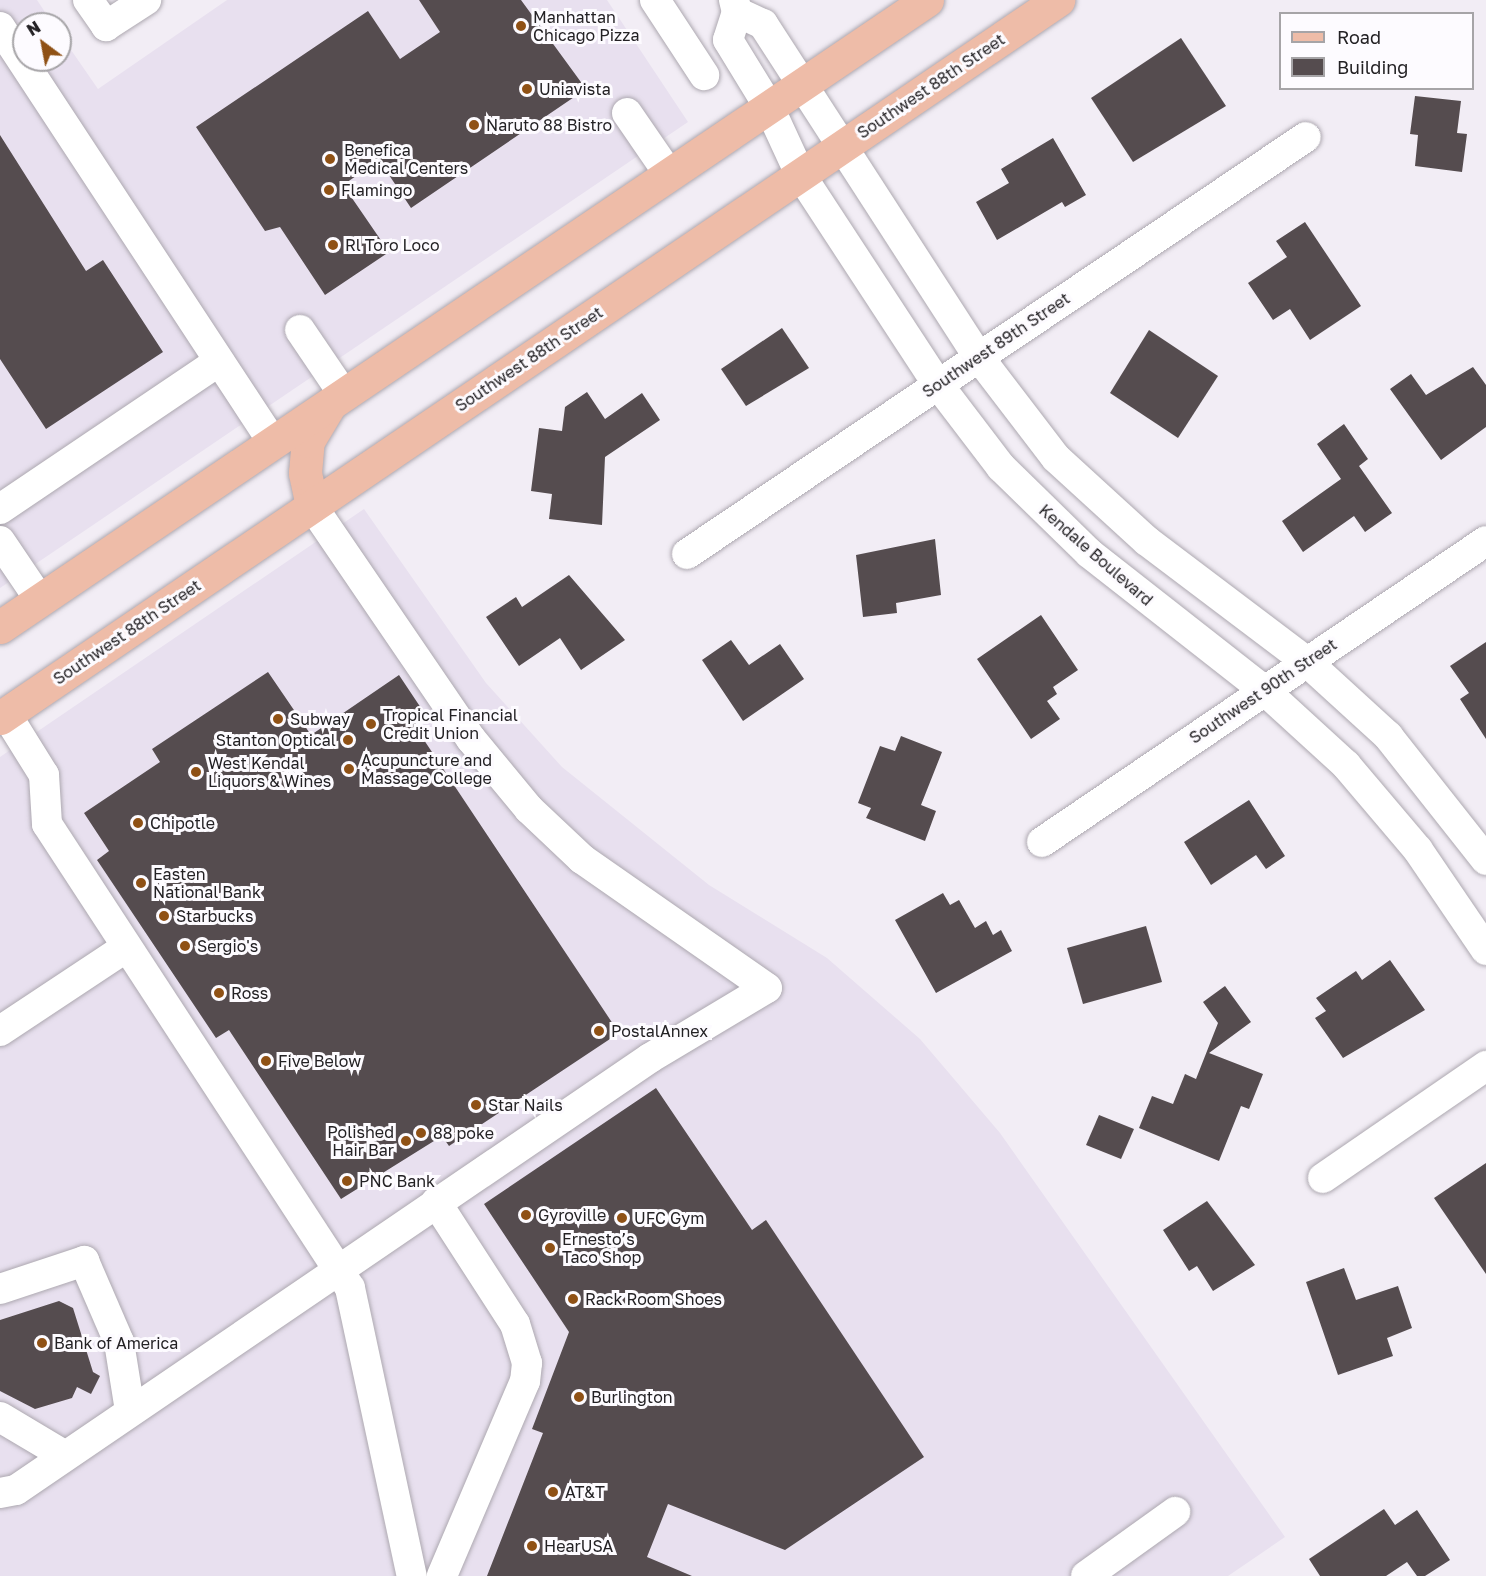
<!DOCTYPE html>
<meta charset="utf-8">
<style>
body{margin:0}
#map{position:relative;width:1486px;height:1576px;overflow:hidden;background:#f2edf5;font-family:"Golos Text",sans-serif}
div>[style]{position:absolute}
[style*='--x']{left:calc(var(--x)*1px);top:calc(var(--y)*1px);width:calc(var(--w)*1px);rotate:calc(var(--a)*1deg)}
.built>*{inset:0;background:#e8e0ef}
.building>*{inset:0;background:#554c4f}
.roads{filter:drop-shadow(0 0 2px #ada8b0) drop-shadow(0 0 2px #ada8b0)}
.minor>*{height:30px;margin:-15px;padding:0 15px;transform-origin:15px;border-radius:15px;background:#fff}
.major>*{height:33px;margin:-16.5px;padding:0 16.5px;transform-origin:16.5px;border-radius:16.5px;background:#eebca8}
.dots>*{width:16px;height:16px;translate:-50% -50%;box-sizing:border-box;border:3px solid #fdfbff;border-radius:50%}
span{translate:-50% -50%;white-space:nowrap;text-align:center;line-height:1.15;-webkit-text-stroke:6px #fdfbff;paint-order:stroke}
.poi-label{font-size:16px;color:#232124}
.left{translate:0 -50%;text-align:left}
.right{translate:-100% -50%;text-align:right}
.street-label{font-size:16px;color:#232124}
.legend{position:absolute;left:1279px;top:12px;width:195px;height:78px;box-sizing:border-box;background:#fdfbff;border:2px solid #a6a4a7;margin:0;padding:8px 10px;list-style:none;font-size:18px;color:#232124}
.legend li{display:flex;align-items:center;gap:12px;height:30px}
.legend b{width:30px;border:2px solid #a6a4a7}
.north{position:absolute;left:12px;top:12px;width:60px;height:60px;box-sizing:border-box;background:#fdfbff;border:2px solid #a6a4a7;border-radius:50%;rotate:328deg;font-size:16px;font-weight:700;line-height:24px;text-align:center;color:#232124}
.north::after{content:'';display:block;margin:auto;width:21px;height:27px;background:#8f5115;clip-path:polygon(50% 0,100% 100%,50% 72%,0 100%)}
</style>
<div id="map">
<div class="built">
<div style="clip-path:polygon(0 0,37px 0,53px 24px,24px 24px,24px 60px,60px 60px,60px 34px,98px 89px,227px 0,607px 0,688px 122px,0 588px)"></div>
<div style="clip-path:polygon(364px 509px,486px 683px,562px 767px,709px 885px,827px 958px,920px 1039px,1000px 1133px,1285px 1537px,1228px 1576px,0 1576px,0 757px)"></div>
</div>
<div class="building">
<div style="clip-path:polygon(419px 0,521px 0,586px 89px,411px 208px,379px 160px,343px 185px,389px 252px,325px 295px,280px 227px,265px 231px,196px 127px,368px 11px,400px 59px,440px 32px)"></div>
<div style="clip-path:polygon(1181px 38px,1226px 106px,1133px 162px,1091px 98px)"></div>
<div style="clip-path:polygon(1415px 96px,1461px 101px,1457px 133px,1467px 134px,1462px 172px,1415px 166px,1418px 135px,1410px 134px)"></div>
<div style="clip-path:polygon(0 135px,86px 271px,103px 260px,163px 352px,46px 429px,0 359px)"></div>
<div style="clip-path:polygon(1053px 138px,1086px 195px,1065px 207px,1062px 202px,997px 240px,976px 202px,1009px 183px,1001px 169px)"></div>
<div style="clip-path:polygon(1305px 222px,1361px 306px,1310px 340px,1290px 309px,1273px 320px,1248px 283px,1287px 257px,1276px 241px)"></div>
<div style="clip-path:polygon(782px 328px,809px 368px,746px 406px,721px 369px)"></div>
<div style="clip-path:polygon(1149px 330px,1218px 376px,1178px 438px,1110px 393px)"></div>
<div style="clip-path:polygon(1473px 367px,1486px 385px,1486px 427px,1441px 460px,1390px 389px,1411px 374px,1426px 395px)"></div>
<div style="clip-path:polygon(587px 392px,605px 419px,642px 393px,660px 420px,605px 457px,602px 525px,549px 519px,552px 494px,531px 491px,539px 428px,562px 431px,565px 407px)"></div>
<div style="clip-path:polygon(1344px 424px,1368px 459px,1359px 466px,1392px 513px,1365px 532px,1354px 516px,1303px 552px,1282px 521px,1341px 479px,1317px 444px)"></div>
<div style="clip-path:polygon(935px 539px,941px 595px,896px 603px,897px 613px,863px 617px,856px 555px)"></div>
<div style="clip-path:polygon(569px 575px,625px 640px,581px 670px,560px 638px,519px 666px,486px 617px,516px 597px,522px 607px)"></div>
<div style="clip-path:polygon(1041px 615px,1078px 670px,1053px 687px,1057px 694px,1047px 701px,1060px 719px,1031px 739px,977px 659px)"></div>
<div style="clip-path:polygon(731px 640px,749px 665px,780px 644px,804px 679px,743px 721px,702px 660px)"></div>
<div style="clip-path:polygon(1486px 642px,1486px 739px,1460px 699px,1469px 693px,1450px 666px)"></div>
<div style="clip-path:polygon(268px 672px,311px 735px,399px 675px,427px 717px,414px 725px,619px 1033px,449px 1146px,442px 1136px,341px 1199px,229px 1030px,216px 1038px,97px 860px,109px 851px,84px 813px,160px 762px,152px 749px)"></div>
<div style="clip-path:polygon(901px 736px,942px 752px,921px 805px,936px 811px,925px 841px,866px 818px,871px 808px,858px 803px,880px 746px,895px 751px)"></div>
<div style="clip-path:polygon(1249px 800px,1285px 856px,1266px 869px,1256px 855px,1211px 885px,1184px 842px)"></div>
<div style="clip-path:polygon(943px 893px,950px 905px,959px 900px,975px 928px,986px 921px,993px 935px,1001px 930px,1012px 951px,936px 993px,895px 920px)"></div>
<div style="clip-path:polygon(1146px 926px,1162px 982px,1083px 1004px,1067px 948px)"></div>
<div style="clip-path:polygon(1390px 960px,1425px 1010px,1343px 1058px,1315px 1018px,1326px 1011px,1316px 998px,1356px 971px,1362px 980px)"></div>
<div style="clip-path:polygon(1225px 986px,1251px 1022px,1209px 1053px,1263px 1074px,1249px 1109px,1241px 1106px,1219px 1161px,1139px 1128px,1152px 1096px,1173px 1104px,1185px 1074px,1196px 1079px,1218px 1023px,1203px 1002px)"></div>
<div style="clip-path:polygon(656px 1088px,752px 1230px,766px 1220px,924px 1457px,785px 1550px,668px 1504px,647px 1557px,692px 1576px,487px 1576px,543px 1433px,532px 1429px,569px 1332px,484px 1204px)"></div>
<div style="clip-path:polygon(1099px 1115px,1134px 1129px,1121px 1159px,1086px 1145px)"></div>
<div style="clip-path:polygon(1486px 1163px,1486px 1274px,1434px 1198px)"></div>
<div style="clip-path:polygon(1207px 1201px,1255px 1265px,1213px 1291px,1197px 1266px,1189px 1271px,1163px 1230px)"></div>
<div style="clip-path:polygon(1344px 1268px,1356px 1300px,1398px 1286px,1412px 1328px,1387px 1338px,1393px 1356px,1338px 1375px,1306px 1282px)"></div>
<div style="clip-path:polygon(59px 1301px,73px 1308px,93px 1372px,100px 1376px,91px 1394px,77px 1387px,72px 1398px,35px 1409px,0 1391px,0 1320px)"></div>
<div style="clip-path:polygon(1384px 1509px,1395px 1525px,1417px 1510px,1450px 1560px,1425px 1576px,1417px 1576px,1407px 1562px,1386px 1576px,1320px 1576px,1309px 1559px)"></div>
</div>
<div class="roads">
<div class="minor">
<div style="--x:88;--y:0;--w:32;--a:55"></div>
<div style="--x:106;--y:26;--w:48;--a:-33"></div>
<div style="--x:655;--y:0;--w:90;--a:56.8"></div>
<div style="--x:734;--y:0;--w:12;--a:76"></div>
<div style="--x:737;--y:12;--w:29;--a:108"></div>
<div style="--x:728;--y:40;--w:79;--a:58.5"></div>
<div style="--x:769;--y:107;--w:74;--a:65.2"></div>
<div style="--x:800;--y:174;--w:250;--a:56.8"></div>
<div style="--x:937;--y:383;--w:106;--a:52.7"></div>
<div style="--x:1001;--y:467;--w:123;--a:44.3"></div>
<div style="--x:1089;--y:553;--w:222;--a:38.1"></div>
<div style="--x:1264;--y:690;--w:111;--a:42.4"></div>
<div style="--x:1346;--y:765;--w:111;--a:49.7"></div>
<div style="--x:1418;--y:850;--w:121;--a:55.8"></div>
<div style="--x:737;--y:12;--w:29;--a:25"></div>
<div style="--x:763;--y:24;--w:396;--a:57.1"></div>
<div style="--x:978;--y:356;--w:128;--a:52.6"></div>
<div style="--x:1056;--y:458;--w:123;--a:42.4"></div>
<div style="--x:1147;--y:541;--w:201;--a:37.1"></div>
<div style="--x:1307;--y:662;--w:110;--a:42.4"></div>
<div style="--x:1388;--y:736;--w:158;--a:51.7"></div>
<div style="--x:0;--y:27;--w:498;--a:56.7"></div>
<div style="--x:627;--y:113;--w:74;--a:55.5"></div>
<div style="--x:300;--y:330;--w:78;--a:55.9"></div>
<div style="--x:0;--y:509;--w:263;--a:-34"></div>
<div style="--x:0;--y:541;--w:71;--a:55.9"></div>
<div style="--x:687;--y:554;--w:746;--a:-33.97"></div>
<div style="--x:6;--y:714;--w:72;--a:58.1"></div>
<div style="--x:44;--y:775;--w:49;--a:86.5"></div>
<div style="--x:47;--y:824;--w:554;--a:56.85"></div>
<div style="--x:350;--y:1288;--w:295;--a:77.9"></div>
<div style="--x:1042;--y:842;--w:536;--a:-34.13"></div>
<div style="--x:0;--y:1031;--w:152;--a:-33.5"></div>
<div style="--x:1323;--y:1178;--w:198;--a:-34.5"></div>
<div style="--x:436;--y:1202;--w:145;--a:57.1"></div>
<div style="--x:515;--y:1324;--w:41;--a:72.9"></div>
<div style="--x:527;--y:1363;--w:18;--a:96"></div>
<div style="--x:525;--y:1381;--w:212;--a:113.1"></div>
<div style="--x:0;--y:1289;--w:89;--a:-18.4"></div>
<div style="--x:84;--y:1261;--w:88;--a:66.6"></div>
<div style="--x:119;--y:1342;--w:70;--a:80.9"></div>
<div style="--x:0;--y:1417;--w:74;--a:30.7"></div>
<div style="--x:0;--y:1493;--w:16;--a:-11"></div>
<div style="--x:16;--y:1490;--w:767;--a:-34.27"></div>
<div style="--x:650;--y:1058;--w:136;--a:-30.9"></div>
<div style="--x:767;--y:988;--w:226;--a:-145.1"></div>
<div style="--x:582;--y:859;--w:73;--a:-136.7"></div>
<div style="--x:529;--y:809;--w:91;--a:-129.6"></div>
<div style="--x:471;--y:739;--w:282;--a:-124.3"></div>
<div style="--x:1086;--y:1576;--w:110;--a:-35.7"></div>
</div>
<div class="major">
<div style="--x:312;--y:506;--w:34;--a:-102"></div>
<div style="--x:305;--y:473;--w:32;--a:-85"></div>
<div style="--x:308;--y:441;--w:39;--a:-59"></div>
<div style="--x:0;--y:627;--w:1119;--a:-34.07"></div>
<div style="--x:0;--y:718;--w:1279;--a:-34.16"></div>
</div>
</div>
<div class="dots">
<div style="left:521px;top:26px;background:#8f5115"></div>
<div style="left:527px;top:89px;background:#8f5115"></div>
<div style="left:474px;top:125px;background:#8f5115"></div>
<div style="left:330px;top:159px;background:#8f5115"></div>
<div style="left:329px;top:190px;background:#8f5115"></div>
<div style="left:333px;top:245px;background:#8f5115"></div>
<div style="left:278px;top:719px;background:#8f5115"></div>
<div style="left:371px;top:724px;background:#8f5115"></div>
<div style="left:348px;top:740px;background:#8f5115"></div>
<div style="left:349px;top:769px;background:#8f5115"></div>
<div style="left:196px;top:772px;background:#8f5115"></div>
<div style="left:138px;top:823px;background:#8f5115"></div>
<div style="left:141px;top:883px;background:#8f5115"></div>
<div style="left:164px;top:916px;background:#8f5115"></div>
<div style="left:185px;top:946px;background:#8f5115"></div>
<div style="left:219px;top:993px;background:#8f5115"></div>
<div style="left:599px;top:1031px;background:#8f5115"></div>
<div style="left:266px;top:1061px;background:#8f5115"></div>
<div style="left:476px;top:1105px;background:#8f5115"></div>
<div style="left:421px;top:1133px;background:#8f5115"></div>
<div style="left:406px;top:1141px;background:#8f5115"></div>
<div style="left:347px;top:1181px;background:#8f5115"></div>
<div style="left:526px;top:1215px;background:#8f5115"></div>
<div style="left:622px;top:1218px;background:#8f5115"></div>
<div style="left:550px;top:1248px;background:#8f5115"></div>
<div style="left:573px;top:1299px;background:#8f5115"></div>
<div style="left:42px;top:1343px;background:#8f5115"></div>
<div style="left:579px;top:1397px;background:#8f5115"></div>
<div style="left:553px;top:1492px;background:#8f5115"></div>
<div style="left:532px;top:1546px;background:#8f5115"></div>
</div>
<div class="poi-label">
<span class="left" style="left:533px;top:26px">Manhattan<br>Chicago Pizza</span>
<span class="left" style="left:539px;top:89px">Uniavista</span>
<span class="left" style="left:486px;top:125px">Naruto 88 Bistro</span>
<span class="left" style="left:344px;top:159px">Benefica<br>Medical Centers</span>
<span class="left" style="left:341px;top:190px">Flamingo</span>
<span class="left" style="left:345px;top:245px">Rl Toro Loco</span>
<span class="left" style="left:383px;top:724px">Tropical Financial<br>Credit Union</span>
<span class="left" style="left:290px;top:719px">Subway</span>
<span class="right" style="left:336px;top:740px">Stanton Optical</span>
<span class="left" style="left:361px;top:769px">Acupuncture and<br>Massage College</span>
<span class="left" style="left:208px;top:772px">West Kendal<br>Liquors &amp; Wines</span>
<span class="left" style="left:150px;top:823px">Chipotle</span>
<span class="left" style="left:153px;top:883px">Easten<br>National Bank</span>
<span class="left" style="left:176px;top:916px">Starbucks</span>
<span class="left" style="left:197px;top:946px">Sergio's</span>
<span class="left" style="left:231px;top:993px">Ross</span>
<span class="left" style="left:611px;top:1031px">PostalAnnex</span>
<span class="left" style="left:278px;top:1061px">Five Below</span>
<span class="left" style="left:488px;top:1105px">Star Nails</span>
<span class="right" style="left:394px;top:1141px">Polished<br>Hair Bar</span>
<span class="left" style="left:433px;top:1133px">88 poke</span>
<span class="left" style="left:359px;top:1181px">PNC Bank</span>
<span class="left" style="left:538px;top:1215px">Gyroville</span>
<span class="left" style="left:634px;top:1218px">UFC Gym</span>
<span class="left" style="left:562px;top:1248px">Ernesto’s<br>Taco Shop</span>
<span class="left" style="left:585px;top:1299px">Rack Room Shoes</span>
<span class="left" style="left:54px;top:1343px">Bank of America</span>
<span class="left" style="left:591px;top:1397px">Burlington</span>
<span class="left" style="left:565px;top:1492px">AT&amp;T</span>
<span class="left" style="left:544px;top:1546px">HearUSA</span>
</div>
<div class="street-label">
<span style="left:931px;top:86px;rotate:-34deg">Southwest 88th Street</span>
<span style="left:996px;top:345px;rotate:-34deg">Southwest 89th Street</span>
<span style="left:529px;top:359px;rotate:-34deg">Southwest 88th Street</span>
<span style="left:1096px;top:555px;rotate:41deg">Kendale Boulevard</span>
<span style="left:127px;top:632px;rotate:-34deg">Southwest 88th Street</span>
<span style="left:1263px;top:691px;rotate:-34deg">Southwest 90th Street</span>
</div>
<ul class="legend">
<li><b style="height:8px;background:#eebca8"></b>Road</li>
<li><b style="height:16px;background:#554c4f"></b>Building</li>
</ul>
<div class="north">N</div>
</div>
